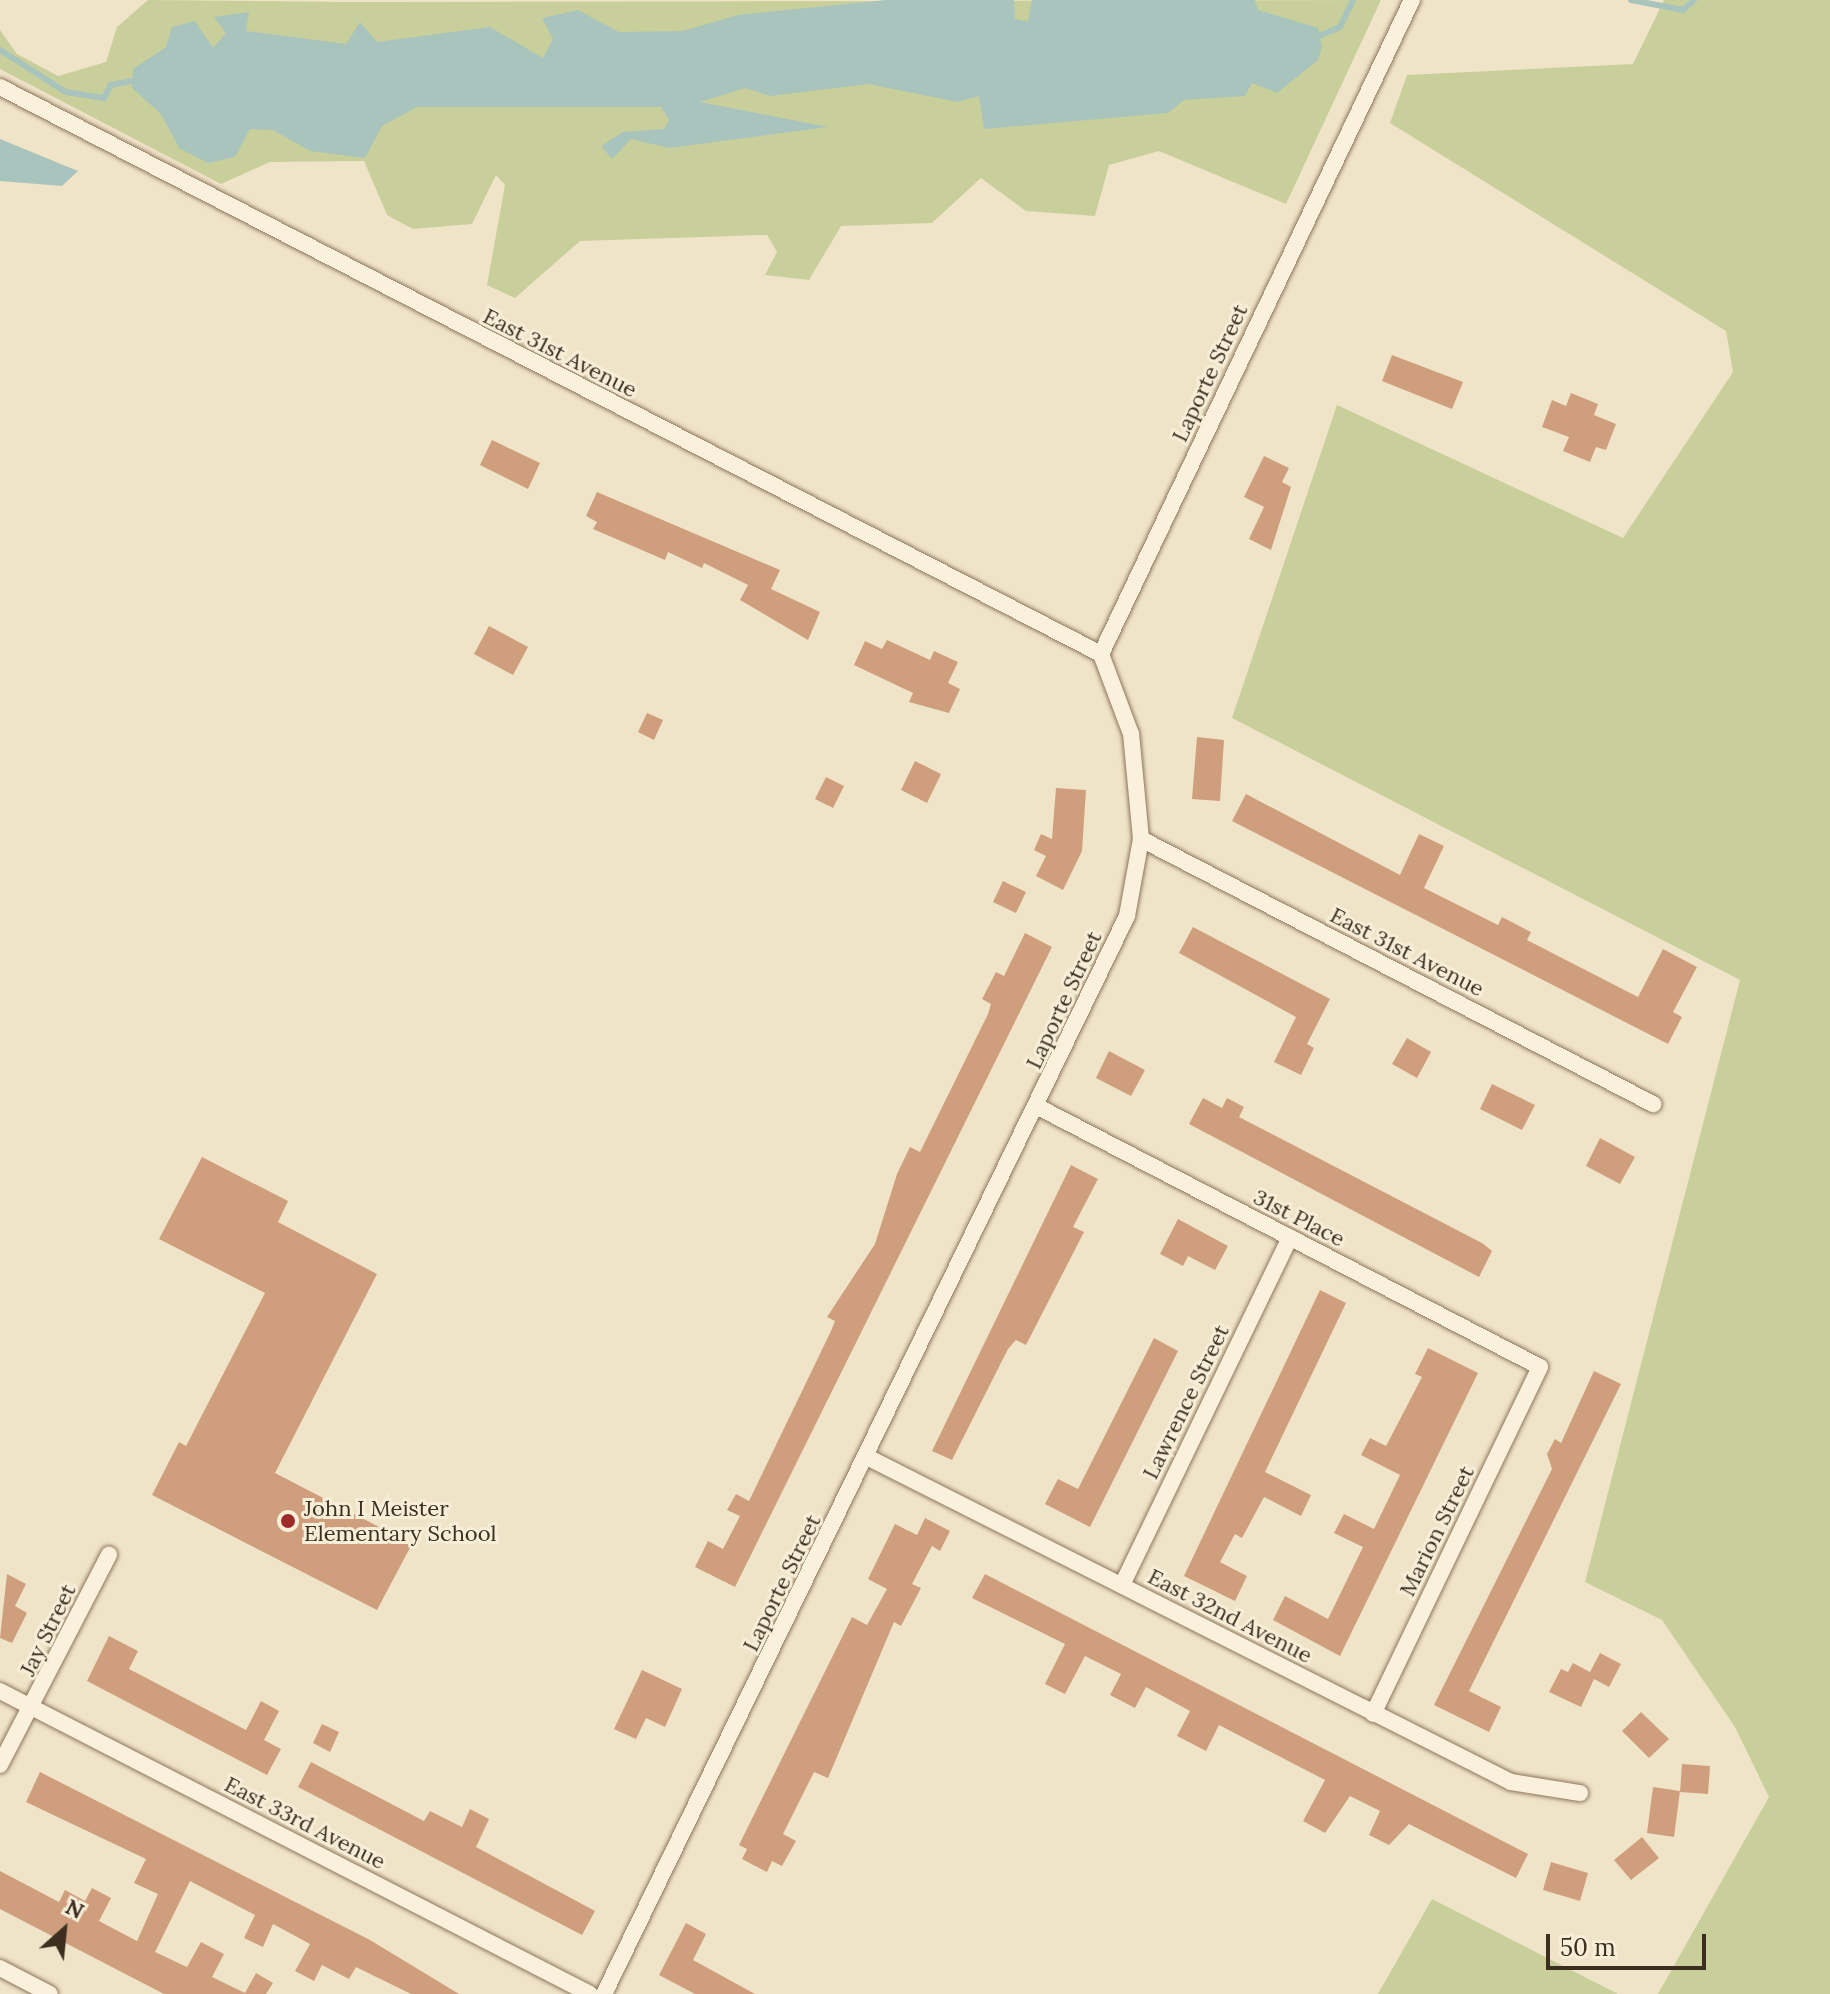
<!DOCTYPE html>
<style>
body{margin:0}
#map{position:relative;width:1830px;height:1994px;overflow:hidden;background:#f0e4c8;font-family:Lora,serif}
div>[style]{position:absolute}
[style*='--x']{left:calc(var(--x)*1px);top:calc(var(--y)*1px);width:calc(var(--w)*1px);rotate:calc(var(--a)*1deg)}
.green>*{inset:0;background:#c9cf9b}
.water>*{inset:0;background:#a9c4bc}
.stream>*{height:6px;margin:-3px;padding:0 3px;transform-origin:3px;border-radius:3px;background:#a9c4bc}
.building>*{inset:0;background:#cf9f7d}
.roads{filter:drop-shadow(0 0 2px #8d765c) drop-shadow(0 0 2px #8d765c)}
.minor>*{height:16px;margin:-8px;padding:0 8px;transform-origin:8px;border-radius:8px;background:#faf1dc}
.dots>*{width:22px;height:22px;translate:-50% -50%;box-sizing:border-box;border:4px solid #f7eed8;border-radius:50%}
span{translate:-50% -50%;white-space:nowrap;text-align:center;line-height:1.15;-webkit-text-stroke:6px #f7eed8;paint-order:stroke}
.street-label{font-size:22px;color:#3d2e20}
.poi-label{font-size:22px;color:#3d2e20}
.left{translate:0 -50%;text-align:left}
.north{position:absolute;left:24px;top:1890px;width:80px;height:80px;-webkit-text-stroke:6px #f7eed8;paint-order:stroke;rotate:27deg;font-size:22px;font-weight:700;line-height:32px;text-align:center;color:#3d2e20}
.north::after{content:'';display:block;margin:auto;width:28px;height:36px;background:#3d2e20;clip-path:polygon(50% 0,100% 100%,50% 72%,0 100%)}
.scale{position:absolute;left:1546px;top:1934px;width:160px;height:36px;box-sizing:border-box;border:4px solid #3d2e20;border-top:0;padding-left:10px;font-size:24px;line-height:28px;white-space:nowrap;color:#3d2e20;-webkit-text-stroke:6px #f7eed8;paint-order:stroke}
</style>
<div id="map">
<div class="green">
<div style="clip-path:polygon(148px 0,348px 2px,1381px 0,1286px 204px,1159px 151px,1109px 165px,1095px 216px,1026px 211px,981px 178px,932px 223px,841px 226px,809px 280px,765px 275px,777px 252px,767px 235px,580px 241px,515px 298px,487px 285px,505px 185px,496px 175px,472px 224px,413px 229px,387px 215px,364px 161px,270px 162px,221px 184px,0 69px,0 30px,17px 54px,58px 76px,106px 62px,117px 27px)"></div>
<div style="clip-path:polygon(1664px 0,1830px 0,1830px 1994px,1658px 1994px,1769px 1797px,1735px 1727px,1662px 1620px,1585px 1582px,1740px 980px,1232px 718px,1337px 405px,1623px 538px,1733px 372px,1726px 331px,1390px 123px,1407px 75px,1633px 64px)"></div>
<div style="clip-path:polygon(1432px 1899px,1618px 1994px,1378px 1994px)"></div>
</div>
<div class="water">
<div style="clip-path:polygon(886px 0,1014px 0,1015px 19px,1028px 21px,1032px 0,1255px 0,1258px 10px,1318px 28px,1322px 47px,1318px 60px,1277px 93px,1252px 83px,1245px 96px,1184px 100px,1168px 113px,984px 129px,979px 96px,958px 102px,868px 84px,770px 96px,745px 88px,700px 102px,828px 127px,669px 148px,631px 139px,612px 159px,601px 146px,623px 132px,664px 129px,669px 120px,661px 107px,417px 107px,382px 126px,365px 158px,310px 151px,273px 130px,250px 129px,235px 157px,208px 163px,179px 148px,161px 114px,132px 88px,133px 69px,166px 47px,172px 27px,195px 21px,213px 48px,226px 33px,214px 17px,249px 12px,246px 31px,346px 44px,360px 22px,377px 42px,490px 27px,543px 58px,553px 39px,542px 18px,578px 10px,619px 32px,683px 31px,738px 15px)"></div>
<div style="clip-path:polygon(0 139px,78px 171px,62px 186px,0 181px)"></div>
</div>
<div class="stream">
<div style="--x:1631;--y:0;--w:53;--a:10.9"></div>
<div style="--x:1683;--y:10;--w:15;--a:-42"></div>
<div style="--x:1319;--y:36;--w:23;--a:-23"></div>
<div style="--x:1340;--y:27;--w:30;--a:-64"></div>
<div style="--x:0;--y:50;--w:78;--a:32.5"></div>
<div style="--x:66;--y:92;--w:38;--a:9"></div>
<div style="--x:104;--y:98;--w:15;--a:-62"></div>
<div style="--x:111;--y:85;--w:21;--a:-11"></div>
</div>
<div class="building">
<div style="clip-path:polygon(1392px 355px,1463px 382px,1452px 409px,1382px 381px)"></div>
<div style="clip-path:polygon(1571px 393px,1598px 404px,1594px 415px,1616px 424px,1606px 450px,1596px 447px,1590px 462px,1563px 451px,1569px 437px,1542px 427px,1552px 400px,1566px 406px)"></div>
<div style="clip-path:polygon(492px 440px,540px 463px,528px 489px,480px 465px)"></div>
<div style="clip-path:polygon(1264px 456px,1289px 468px,1282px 482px,1291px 487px,1271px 550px,1249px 539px,1264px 507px,1244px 497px)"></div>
<div style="clip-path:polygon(597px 492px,780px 570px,771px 589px,820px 612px,808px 640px,740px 600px,748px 585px,704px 563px,702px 568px,668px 552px,665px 560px,593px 529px,597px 522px,586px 516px)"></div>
<div style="clip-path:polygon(489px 626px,528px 647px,513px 675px,474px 654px)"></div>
<div style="clip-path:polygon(887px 640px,930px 660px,934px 651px,958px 662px,948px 683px,960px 689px,949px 713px,909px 702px,913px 693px,854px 665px,865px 641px,882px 649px)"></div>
<div style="clip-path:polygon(647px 713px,663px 720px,654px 740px,638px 732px)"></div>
<div style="clip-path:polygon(1197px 737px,1224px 740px,1220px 801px,1192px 799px)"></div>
<div style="clip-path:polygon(915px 761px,941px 774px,927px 803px,901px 790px)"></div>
<div style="clip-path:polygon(826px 777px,844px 786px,833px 808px,815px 799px)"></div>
<div style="clip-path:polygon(1056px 788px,1086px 790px,1082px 851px,1063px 890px,1036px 876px,1046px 856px,1034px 850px,1041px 834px,1052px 839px)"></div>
<div style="clip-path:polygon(1246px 794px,1400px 875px,1419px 834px,1444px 846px,1424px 888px,1498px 925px,1502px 917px,1531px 932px,1527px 940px,1638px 997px,1663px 949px,1697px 967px,1673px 1012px,1682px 1017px,1668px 1044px,1232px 821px)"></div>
<div style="clip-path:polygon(1003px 881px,1026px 892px,1016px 913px,993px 902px)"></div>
<div style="clip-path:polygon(1193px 927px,1330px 999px,1307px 1044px,1314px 1048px,1301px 1075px,1274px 1062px,1296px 1017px,1179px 953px)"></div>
<div style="clip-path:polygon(1025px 933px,1052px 947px,735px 1587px,695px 1567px,708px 1541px,723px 1549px,740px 1516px,727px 1510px,736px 1494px,749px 1501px,831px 1331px,835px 1321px,827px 1317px,875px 1244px,897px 1174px,910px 1147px,920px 1152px,988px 1014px,991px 1004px,982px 999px,996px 972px,1004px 976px)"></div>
<div style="clip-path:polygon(1407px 1038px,1431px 1052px,1417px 1078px,1392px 1064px)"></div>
<div style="clip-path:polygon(1109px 1051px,1145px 1070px,1131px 1096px,1096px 1078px)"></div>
<div style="clip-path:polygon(1492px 1084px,1535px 1105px,1522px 1130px,1480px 1109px)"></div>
<div style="clip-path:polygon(1203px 1098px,1222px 1108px,1227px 1098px,1244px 1107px,1239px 1117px,1482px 1243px,1492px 1251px,1479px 1277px,1189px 1124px)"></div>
<div style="clip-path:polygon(1600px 1138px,1635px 1157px,1620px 1184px,1586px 1166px)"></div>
<div style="clip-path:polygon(202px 1157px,288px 1201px,278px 1222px,377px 1274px,275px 1473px,412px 1544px,377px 1610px,152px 1495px,179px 1442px,186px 1446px,265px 1293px,159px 1239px)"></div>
<div style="clip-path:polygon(1071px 1165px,1098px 1179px,1073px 1227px,1084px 1232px,1026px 1345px,1016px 1340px,1008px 1349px,952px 1460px,932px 1451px)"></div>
<div style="clip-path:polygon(1178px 1219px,1228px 1246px,1215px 1270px,1188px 1256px,1183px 1266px,1160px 1254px)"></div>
<div style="clip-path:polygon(1320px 1290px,1346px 1303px,1265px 1472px,1311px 1495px,1301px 1516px,1264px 1497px,1242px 1538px,1235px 1534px,1220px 1562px,1247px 1576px,1235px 1601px,1184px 1576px)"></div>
<div style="clip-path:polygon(1154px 1338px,1178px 1351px,1090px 1527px,1045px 1504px,1058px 1479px,1078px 1489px)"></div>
<div style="clip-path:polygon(1428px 1348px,1478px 1373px,1340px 1656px,1273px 1620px,1285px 1596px,1328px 1619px,1363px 1547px,1334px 1533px,1344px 1514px,1374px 1529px,1400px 1475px,1361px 1455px,1370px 1438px,1386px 1446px,1422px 1377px,1415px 1374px)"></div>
<div style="clip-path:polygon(1594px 1371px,1621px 1384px,1469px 1691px,1501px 1707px,1489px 1732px,1434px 1705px,1552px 1469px,1547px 1454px,1555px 1439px,1561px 1443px)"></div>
<div style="clip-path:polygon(925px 1518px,950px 1531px,940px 1551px,932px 1546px,912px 1584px,921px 1588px,901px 1626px,894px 1622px,828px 1778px,814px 1772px,783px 1834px,796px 1841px,782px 1866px,772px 1861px,767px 1872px,742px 1859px,747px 1849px,739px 1845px,852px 1617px,867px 1625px,887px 1589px,868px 1579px,895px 1524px,917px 1535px)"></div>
<div style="clip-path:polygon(7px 1574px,26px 1584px,15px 1606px,27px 1613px,12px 1643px,0 1638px)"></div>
<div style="clip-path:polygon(985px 1574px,1528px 1854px,1516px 1878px,1409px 1824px,1389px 1845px,1369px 1835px,1380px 1811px,1350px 1796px,1325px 1833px,1303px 1821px,1325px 1780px,1219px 1725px,1206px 1751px,1177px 1736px,1190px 1711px,1146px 1687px,1135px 1708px,1110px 1695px,1121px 1674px,1085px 1656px,1065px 1694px,1045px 1684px,1065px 1644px,972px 1598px)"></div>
<div style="clip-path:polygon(109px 1636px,138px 1651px,129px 1669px,246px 1730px,261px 1701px,279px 1711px,264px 1740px,281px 1749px,267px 1775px,87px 1681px)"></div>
<div style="clip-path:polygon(1600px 1653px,1621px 1664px,1609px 1687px,1594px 1679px,1581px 1707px,1549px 1692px,1561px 1669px,1568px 1672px,1573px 1663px,1590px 1672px)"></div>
<div style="clip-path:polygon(642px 1670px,682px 1689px,665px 1727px,646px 1718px,636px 1739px,614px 1729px)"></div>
<div style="clip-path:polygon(1641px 1712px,1669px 1739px,1649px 1758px,1622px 1731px)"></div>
<div style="clip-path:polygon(322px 1724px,339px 1732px,330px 1752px,313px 1743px)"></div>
<div style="clip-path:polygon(311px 1762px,424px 1821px,430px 1811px,462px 1827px,470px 1809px,489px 1819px,476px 1847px,595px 1911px,582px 1935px,298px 1787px)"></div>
<div style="clip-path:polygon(1682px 1764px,1710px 1766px,1708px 1794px,1680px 1792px)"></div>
<div style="clip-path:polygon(40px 1772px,370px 1940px,459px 1994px,411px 1994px,356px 1967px,349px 1979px,322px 1965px,314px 1981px,295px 1971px,310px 1944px,273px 1924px,263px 1947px,244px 1938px,255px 1915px,190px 1881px,155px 1952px,187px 1967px,201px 1942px,224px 1954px,212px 1977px,245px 1993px,256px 1973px,273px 1983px,266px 1994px,164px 1994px,0 1909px,0 1871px,59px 1902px,65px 1890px,85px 1901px,92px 1888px,111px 1898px,99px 1921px,137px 1941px,158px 1894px,134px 1883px,146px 1859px,26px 1802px)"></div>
<div style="clip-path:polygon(1653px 1787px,1680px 1791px,1674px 1837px,1647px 1833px)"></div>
<div style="clip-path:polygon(1642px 1837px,1659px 1858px,1631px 1880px,1614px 1860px)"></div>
<div style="clip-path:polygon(1551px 1862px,1588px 1873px,1580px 1901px,1543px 1890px)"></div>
<div style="clip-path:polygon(686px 1923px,706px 1934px,693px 1960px,755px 1994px,695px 1994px,659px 1975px)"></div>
</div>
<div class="roads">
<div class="minor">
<div style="--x:0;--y:87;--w:1238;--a:27.25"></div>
<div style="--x:1141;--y:839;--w:577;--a:27.37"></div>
<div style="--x:1038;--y:1107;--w:565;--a:27.38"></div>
<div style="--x:1540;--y:1367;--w:385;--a:115.7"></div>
<div style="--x:867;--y:1457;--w:721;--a:26.78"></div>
<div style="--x:1511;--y:1782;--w:70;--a:9.1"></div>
<div style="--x:1122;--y:1585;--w:386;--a:-64.2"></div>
<div style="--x:0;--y:1691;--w:663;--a:27.18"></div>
<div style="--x:0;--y:1765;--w:237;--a:-62.6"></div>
<div style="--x:0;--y:1968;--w:56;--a:27.5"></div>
<div style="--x:604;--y:1994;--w:1198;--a:-64.12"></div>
<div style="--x:1127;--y:916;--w:78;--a:-79.7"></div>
<div style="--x:1141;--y:839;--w:105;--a:-95.4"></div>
<div style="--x:1131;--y:734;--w:85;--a:-110.6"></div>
<div style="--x:1101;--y:654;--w:724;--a:-64.57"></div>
</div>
</div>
<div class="dots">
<div style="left:288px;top:1521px;background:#9e2a2b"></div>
</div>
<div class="street-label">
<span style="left:560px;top:353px;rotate:27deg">East 31st Avenue</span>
<span style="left:1210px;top:373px;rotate:-65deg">Laporte Street</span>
<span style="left:1407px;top:952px;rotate:27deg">East 31st Avenue</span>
<span style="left:1064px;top:1000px;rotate:-65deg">Laporte Street</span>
<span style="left:1299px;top:1218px;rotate:27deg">31st Place</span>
<span style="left:1186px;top:1402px;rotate:-64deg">Lawrence Street</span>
<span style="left:1437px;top:1531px;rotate:-64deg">Marion Street</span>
<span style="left:782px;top:1583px;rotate:-64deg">Laporte Street</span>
<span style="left:1230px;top:1616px;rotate:27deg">East 32nd Avenue</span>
<span style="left:48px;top:1630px;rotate:-64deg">Jay Street</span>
<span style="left:305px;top:1823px;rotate:27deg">East 33rd Avenue</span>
</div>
<div class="poi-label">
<span class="left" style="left:304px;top:1521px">John I Meister<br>Elementary School</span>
</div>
<div class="north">N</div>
<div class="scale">50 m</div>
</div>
